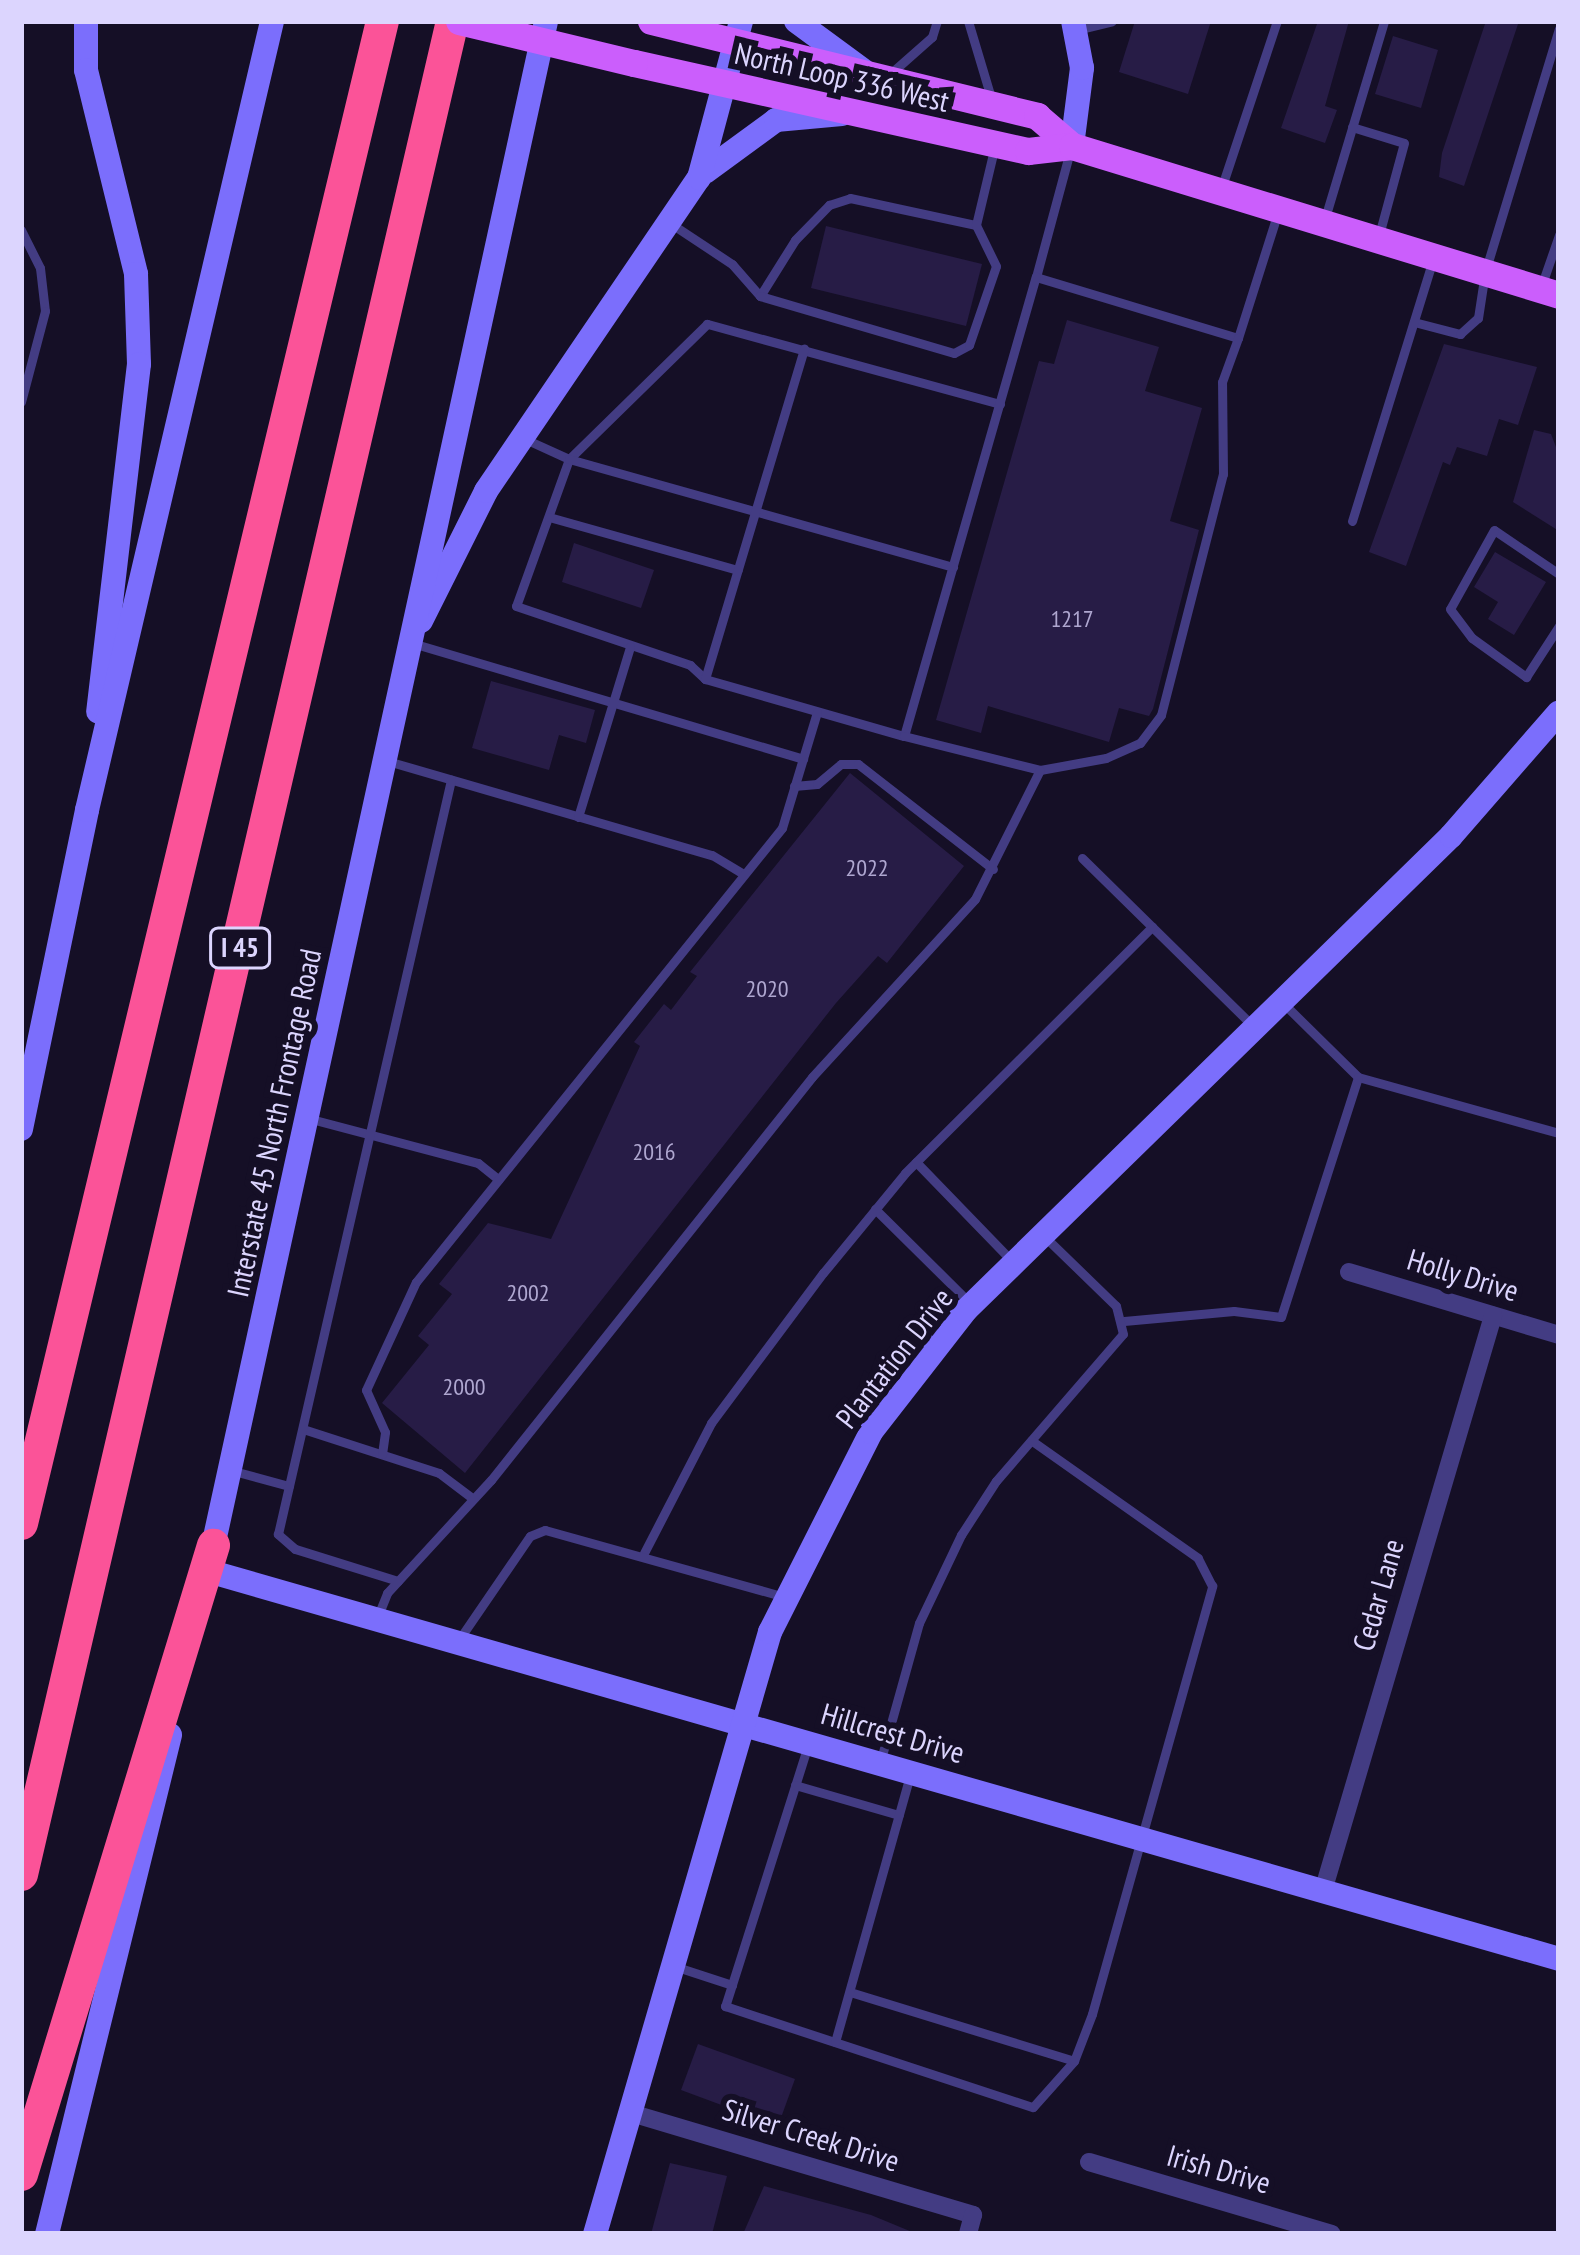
<!DOCTYPE html>
<style>
body{margin:0}
#map{position:relative;width:1580px;height:2255px;overflow:hidden;background:#150f26;font-family:"PT Sans Narrow",sans-serif}
div>[style]{position:absolute}
[style*='--x']{left:calc(var(--x)*1px);top:calc(var(--y)*1px);width:calc(var(--w)*1px);rotate:calc(var(--a)*1deg)}
.building>*{inset:0;background:#271c46}
.lane>*{height:9px;margin:-4.5px;padding:0 4.5px;transform-origin:4.5px;border-radius:4.5px;background:#433c83}
.street>*{height:18px;margin:-9px;padding:0 9px;transform-origin:9px;border-radius:9px;background:#433c83}
.secondary>*{height:24px;margin:-12px;padding:0 12px;transform-origin:12px;border-radius:12px;background:#7b6efc}
.primary>*{height:27px;margin:-13.5px;padding:0 13.5px;transform-origin:13.5px;border-radius:13.5px;background:#cb5efc}
.highway>*{height:33px;margin:-16.5px;padding:0 16.5px;transform-origin:16.5px;border-radius:16.5px;background:#fb5398}
.primary-bridge>*{height:27px;margin:-13.5px;padding:0 13.5px;transform-origin:13.5px;border-radius:13.5px;background:#cb5efc}
span{translate:-50% -50%;white-space:nowrap;text-align:center;line-height:1.15;-webkit-text-stroke:12px #150f26;paint-order:stroke}
.number-label{font-size:24px;color:#afa7d0}
.number-label span{-webkit-text-stroke-width:0}
.shield-label span{padding:3px 9px;background:#150f26;border:3px solid;border-radius:9px;-webkit-text-stroke-width:0}
.shield-label{font-size:27px;color:#dcd5fe;font-weight:700}
.street-label{font-size:30px;color:#dcd5fe}
.frame{position:absolute;inset:0;border:24px solid #dcd5fe;pointer-events:none}
</style>
<div id="map">
<div class="building">
<div style="clip-path:polygon(1135px 21px,1211px 21px,1188px 94px,1119px 72px)"></div>
<div style="clip-path:polygon(1318px 21px,1349px 21px,1325px 106px,1337px 110px,1325px 143px,1281px 128px)"></div>
<div style="clip-path:polygon(1486px 21px,1519px 21px,1464px 186px,1439px 177px,1442px 153px)"></div>
<div style="clip-path:polygon(1393px 36px,1438px 50px,1421px 108px,1375px 94px)"></div>
<div style="clip-path:polygon(826px 226px,982px 264px,966px 326px,811px 288px)"></div>
<div style="clip-path:polygon(1067px 320px,1159px 347px,1145px 391px,1202px 408px,1170px 521px,1199px 530px,1153px 709px,1149px 716px,1119px 708px,1109px 742px,988px 706px,981px 733px,936px 720px,1039px 361px,1054px 364px)"></div>
<div style="clip-path:polygon(1444px 344px,1537px 367px,1518px 425px,1499px 419px,1487px 456px,1457px 447px,1450px 465px,1443px 462px,1406px 566px,1369px 552px)"></div>
<div style="clip-path:polygon(1534px 430px,1551px 434px,1559px 455px,1559px 531px,1513px 502px)"></div>
<div style="clip-path:polygon(574px 543px,654px 570px,641px 608px,562px 582px)"></div>
<div style="clip-path:polygon(1495px 552px,1546px 582px,1514px 635px,1488px 619px,1498px 602px,1474px 587px)"></div>
<div style="clip-path:polygon(491px 681px,595px 710px,586px 743px,559px 735px,549px 770px,472px 748px)"></div>
<div style="clip-path:polygon(850px 773px,964px 866px,887px 963px,878px 956px,836px 1003px,465px 1473px,382px 1403px,429px 1345px,418px 1336px,452px 1294px,439px 1284px,488px 1223px,551px 1239px,640px 1046px,634px 1042px,664px 1004px,671px 1010px,697px 976px,690px 972px)"></div>
<div style="clip-path:polygon(698px 2044px,795px 2079px,778px 2126px,681px 2090px)"></div>
<div style="clip-path:polygon(670px 2163px,727px 2176px,712px 2234px,651px 2234px)"></div>
<div style="clip-path:polygon(764px 2186px,871px 2215px,917px 2234px,743px 2234px)"></div>
</div>
<div class="lane">
<div style="--x:968;--y:21;--w:84;--a:73.3"></div>
<div style="--x:1077;--y:30;--w:36;--a:-14"></div>
<div style="--x:890;--y:74;--w:56;--a:-41.4"></div>
<div style="--x:932;--y:37;--w:17;--a:-73"></div>
<div style="--x:1352;--y:127;--w:54;--a:17.1"></div>
<div style="--x:1404;--y:143;--w:95;--a:105.2"></div>
<div style="--x:1070;--y:151;--w:131;--a:105.1"></div>
<div style="--x:1036;--y:277;--w:211;--a:16.8"></div>
<div style="--x:1238;--y:338;--w:129;--a:-72.4"></div>
<div style="--x:1222;--y:186;--w:174;--a:-71.6"></div>
<div style="--x:1325;--y:218;--w:206;--a:-73.3"></div>
<div style="--x:673;--y:225;--w:71;--a:33.5"></div>
<div style="--x:732;--y:264;--w:43;--a:48.8"></div>
<div style="--x:760;--y:296;--w:66;--a:-58"></div>
<div style="--x:795;--y:240;--w:49;--a:-45.8"></div>
<div style="--x:829;--y:205;--w:22;--a:-18"></div>
<div style="--x:850;--y:198;--w:129;--a:12.1"></div>
<div style="--x:976;--y:225;--w:82;--a:-76.6"></div>
<div style="--x:21;--y:230;--w:42;--a:63.4"></div>
<div style="--x:40;--y:268;--w:43;--a:83.4"></div>
<div style="--x:45;--y:311;--w:94;--a:104.8"></div>
<div style="--x:1542;--y:284;--w:52;--a:-70.9"></div>
<div style="--x:760;--y:296;--w:202;--a:16.4"></div>
<div style="--x:954;--y:353;--w:17;--a:-28"></div>
<div style="--x:969;--y:345;--w:83;--a:-71.1"></div>
<div style="--x:996;--y:266;--w:46;--a:-116"></div>
<div style="--x:1414;--y:322;--w:48;--a:14.6"></div>
<div style="--x:1460;--y:334;--w:24;--a:-42"></div>
<div style="--x:1478;--y:318;--w:47;--a:-81.3"></div>
<div style="--x:1485;--y:272;--w:254;--a:-73.1"></div>
<div style="--x:1000;--y:404;--w:304;--a:-164.7"></div>
<div style="--x:707;--y:324;--w:193;--a:135.6"></div>
<div style="--x:569;--y:459;--w:156;--a:109.8"></div>
<div style="--x:516;--y:606;--w:184;--a:18.7"></div>
<div style="--x:690;--y:665;--w:21;--a:43"></div>
<div style="--x:705;--y:679;--w:207;--a:16"></div>
<div style="--x:904;--y:736;--w:478;--a:-74"></div>
<div style="--x:525;--y:439;--w:48;--a:24.4"></div>
<div style="--x:569;--y:459;--w:399;--a:15.7"></div>
<div style="--x:549;--y:517;--w:196;--a:15.7"></div>
<div style="--x:1352;--y:521;--w:271;--a:-72.8"></div>
<div style="--x:1559;--y:574;--w:78;--a:-145.9"></div>
<div style="--x:1494;--y:530;--w:90;--a:119.1"></div>
<div style="--x:1450;--y:609;--w:36;--a:53"></div>
<div style="--x:1472;--y:638;--w:67;--a:35.8"></div>
<div style="--x:1526;--y:677;--w:61;--a:-57.1"></div>
<div style="--x:412;--y:643;--w:408;--a:16.5"></div>
<div style="--x:705;--y:679;--w:345;--a:-73.3"></div>
<div style="--x:904;--y:736;--w:140;--a:14"></div>
<div style="--x:1040;--y:770;--w:67;--a:-10.3"></div>
<div style="--x:1106;--y:758;--w:37;--a:-24"></div>
<div style="--x:1140;--y:743;--w:35;--a:-53"></div>
<div style="--x:1161;--y:715;--w:249;--a:-75.6"></div>
<div style="--x:1223;--y:474;--w:92;--a:-90.6"></div>
<div style="--x:1222;--y:382;--w:47;--a:-70"></div>
<div style="--x:384;--y:760;--w:341;--a:16.2"></div>
<div style="--x:712;--y:855;--w:37;--a:31"></div>
<div style="--x:794;--y:786;--w:23;--a:-5"></div>
<div style="--x:817;--y:784;--w:31;--a:-40"></div>
<div style="--x:841;--y:764;--w:17;--a:0"></div>
<div style="--x:858;--y:764;--w:171;--a:37.9"></div>
<div style="--x:578;--y:817;--w:178;--a:-73"></div>
<div style="--x:1082;--y:858;--w:241;--a:44.5"></div>
<div style="--x:1284;--y:1004;--w:104;--a:44.6"></div>
<div style="--x:1358;--y:1077;--w:209;--a:15.6"></div>
<div style="--x:311;--y:1119;--w:173;--a:14.8"></div>
<div style="--x:478;--y:1163;--w:26;--a:39"></div>
<div style="--x:916;--y:1162;--w:138;--a:45.9"></div>
<div style="--x:875;--y:1209;--w:132;--a:44.7"></div>
<div style="--x:1124;--y:1321;--w:110;--a:-5.2"></div>
<div style="--x:1234;--y:1311;--w:47;--a:7.3"></div>
<div style="--x:1281;--y:1317;--w:252;--a:-72.2"></div>
<div style="--x:303;--y:1429;--w:143;--a:17.9"></div>
<div style="--x:439;--y:1473;--w:40;--a:37"></div>
<div style="--x:382;--y:1454;--w:22;--a:-82"></div>
<div style="--x:385;--y:1432;--w:46;--a:-114.3"></div>
<div style="--x:366;--y:1390;--w:119;--a:-65.2"></div>
<div style="--x:416;--y:1282;--w:583;--a:-51.13"></div>
<div style="--x:782;--y:828;--w:121;--a:-73.2"></div>
<div style="--x:230;--y:1470;--w:61;--a:15.2"></div>
<div style="--x:644;--y:1553;--w:146;--a:-62.7"></div>
<div style="--x:711;--y:1423;--w:187;--a:-53.3"></div>
<div style="--x:823;--y:1273;--w:129;--a:-50.6"></div>
<div style="--x:905;--y:1173;--w:349;--a:-44.9"></div>
<div style="--x:398;--y:1581;--w:108;--a:-162.7"></div>
<div style="--x:295;--y:1549;--w:23;--a:-139"></div>
<div style="--x:278;--y:1534;--w:774;--a:-77.08"></div>
<div style="--x:377;--y:1618;--w:27;--a:-68"></div>
<div style="--x:387;--y:1593;--w:154;--a:-47.4"></div>
<div style="--x:491;--y:1480;--w:515;--a:-51.46"></div>
<div style="--x:812;--y:1077;--w:241;--a:-47.5"></div>
<div style="--x:975;--y:899;--w:144;--a:-63.3"></div>
<div style="--x:458;--y:1641;--w:127;--a:-55.6"></div>
<div style="--x:530;--y:1536;--w:16;--a:-22"></div>
<div style="--x:545;--y:1530;--w:249;--a:15.6"></div>
<div style="--x:808;--y:1745;--w:274;--a:107.6"></div>
<div style="--x:725;--y:2006;--w:324;--a:18.2"></div>
<div style="--x:1033;--y:2107;--w:62;--a:-48.3"></div>
<div style="--x:881;--y:1759;--w:141;--a:-74.4"></div>
<div style="--x:919;--y:1623;--w:98;--a:-64.5"></div>
<div style="--x:961;--y:1535;--w:64;--a:-57.1"></div>
<div style="--x:996;--y:1481;--w:194;--a:-49.2"></div>
<div style="--x:1123;--y:1334;--w:29;--a:-104"></div>
<div style="--x:1116;--y:1306;--w:98;--a:-135.8"></div>
<div style="--x:795;--y:1785;--w:108;--a:16.1"></div>
<div style="--x:677;--y:1967;--w:58;--a:18.1"></div>
<div style="--x:850;--y:1992;--w:234;--a:17.1"></div>
<div style="--x:1074;--y:2061;--w:50;--a:-69"></div>
<div style="--x:1092;--y:2014;--w:445;--a:-74.3"></div>
<div style="--x:1212;--y:1586;--w:31;--a:-117"></div>
<div style="--x:1198;--y:1558;--w:204;--a:-144.8"></div>
<div style="--x:835;--y:2042;--w:276;--a:-74.3"></div>
</div>
<div class="street">
<div style="--x:1349;--y:1272;--w:219;--a:16.7"></div>
<div style="--x:1323;--y:1891;--w:600;--a:-73.53"></div>
<div style="--x:631;--y:2113;--w:357;--a:16.6"></div>
<div style="--x:973;--y:2215;--w:20;--a:105"></div>
<div style="--x:1089;--y:2162;--w:253;--a:16.5"></div>
</div>
<div class="secondary">
<div style="--x:86;--y:21;--w:49;--a:90"></div>
<div style="--x:86;--y:70;--w:210;--a:76.2"></div>
<div style="--x:136;--y:274;--w:90;--a:88.1"></div>
<div style="--x:139;--y:364;--w:350;--a:96.7"></div>
<div style="--x:796;--y:21;--w:84;--a:36.3"></div>
<div style="--x:1072;--y:146;--w:79;--a:-82.7"></div>
<div style="--x:1082;--y:68;--w:48;--a:-100.8"></div>
<div style="--x:705;--y:172;--w:88;--a:-36.2"></div>
<div style="--x:776;--y:120;--w:66;--a:-5.2"></div>
<div style="--x:421;--y:621;--w:145;--a:-63.4"></div>
<div style="--x:486;--y:491;--w:379;--a:-55.8"></div>
<div style="--x:699;--y:178;--w:163;--a:-75"></div>
<div style="--x:21;--y:1129;--w:326;--a:-78.3"></div>
<div style="--x:87;--y:810;--w:810;--a:-76.8"></div>
<div style="--x:210;--y:1560;--w:1575;--a:-77.68"></div>
<div style="--x:208;--y:1571;--w:1406;--a:16.02"></div>
<div style="--x:47;--y:2234;--w:514;--a:-76.15"></div>
<div style="--x:595;--y:2234;--w:627;--a:-73.79"></div>
<div style="--x:770;--y:1632;--w:224;--a:-63.2"></div>
<div style="--x:871;--y:1432;--w:155;--a:-52.1"></div>
<div style="--x:966;--y:1310;--w:678;--a:-44.34"></div>
<div style="--x:1451;--y:836;--w:164;--a:-48.9"></div>
</div>
<div class="primary">
<div style="--x:651;--y:21;--w:398;--a:13.8"></div>
<div style="--x:1037;--y:116;--w:46;--a:40.6"></div>
<div style="--x:634;--y:63;--w:404;--a:12.6"></div>
<div style="--x:1028;--y:151;--w:44;--a:-6.5"></div>
<div style="--x:1072;--y:146;--w:509;--a:17.01"></div>
</div>
<div class="highway">
<div style="--x:21;--y:1523;--w:1545;--a:-76.49"></div>
<div style="--x:21;--y:1874;--w:1902;--a:-76.91"></div>
<div style="--x:21;--y:2174;--w:658;--a:-73.03"></div>
</div>
<div class="primary-bridge">
<div style="--x:459;--y:21;--w:180;--a:13.5"></div>
</div>
<div class="number-label">
<span style="left:1072px;top:619px">1217</span>
<span style="left:867px;top:868px">2022</span>
<span style="left:767px;top:989px">2020</span>
<span style="left:654px;top:1152px">2016</span>
<span style="left:528px;top:1293px">2002</span>
<span style="left:464px;top:1387px">2000</span>
</div>
<div class="shield-label">
<span style="left:240px;top:948px">I 45</span>
</div>
<div class="street-label">
<span style="left:842px;top:77px;rotate:13deg">North Loop 336 West</span>
<span style="left:274px;top:1123px;rotate:-78deg">Interstate 45 North Frontage Road</span>
<span style="left:1463px;top:1275px;rotate:17deg">Holly Drive</span>
<span style="left:894px;top:1358px;rotate:-52deg">Plantation Drive</span>
<span style="left:1378px;top:1595px;rotate:-74deg">Cedar Lane</span>
<span style="left:893px;top:1733px;rotate:16deg">Hillcrest Drive</span>
<span style="left:811px;top:2135px;rotate:17deg">Silver Creek Drive</span>
<span style="left:1219px;top:2169px;rotate:16deg">Irish Drive</span>
</div>
<div class="frame"></div>
</div>
